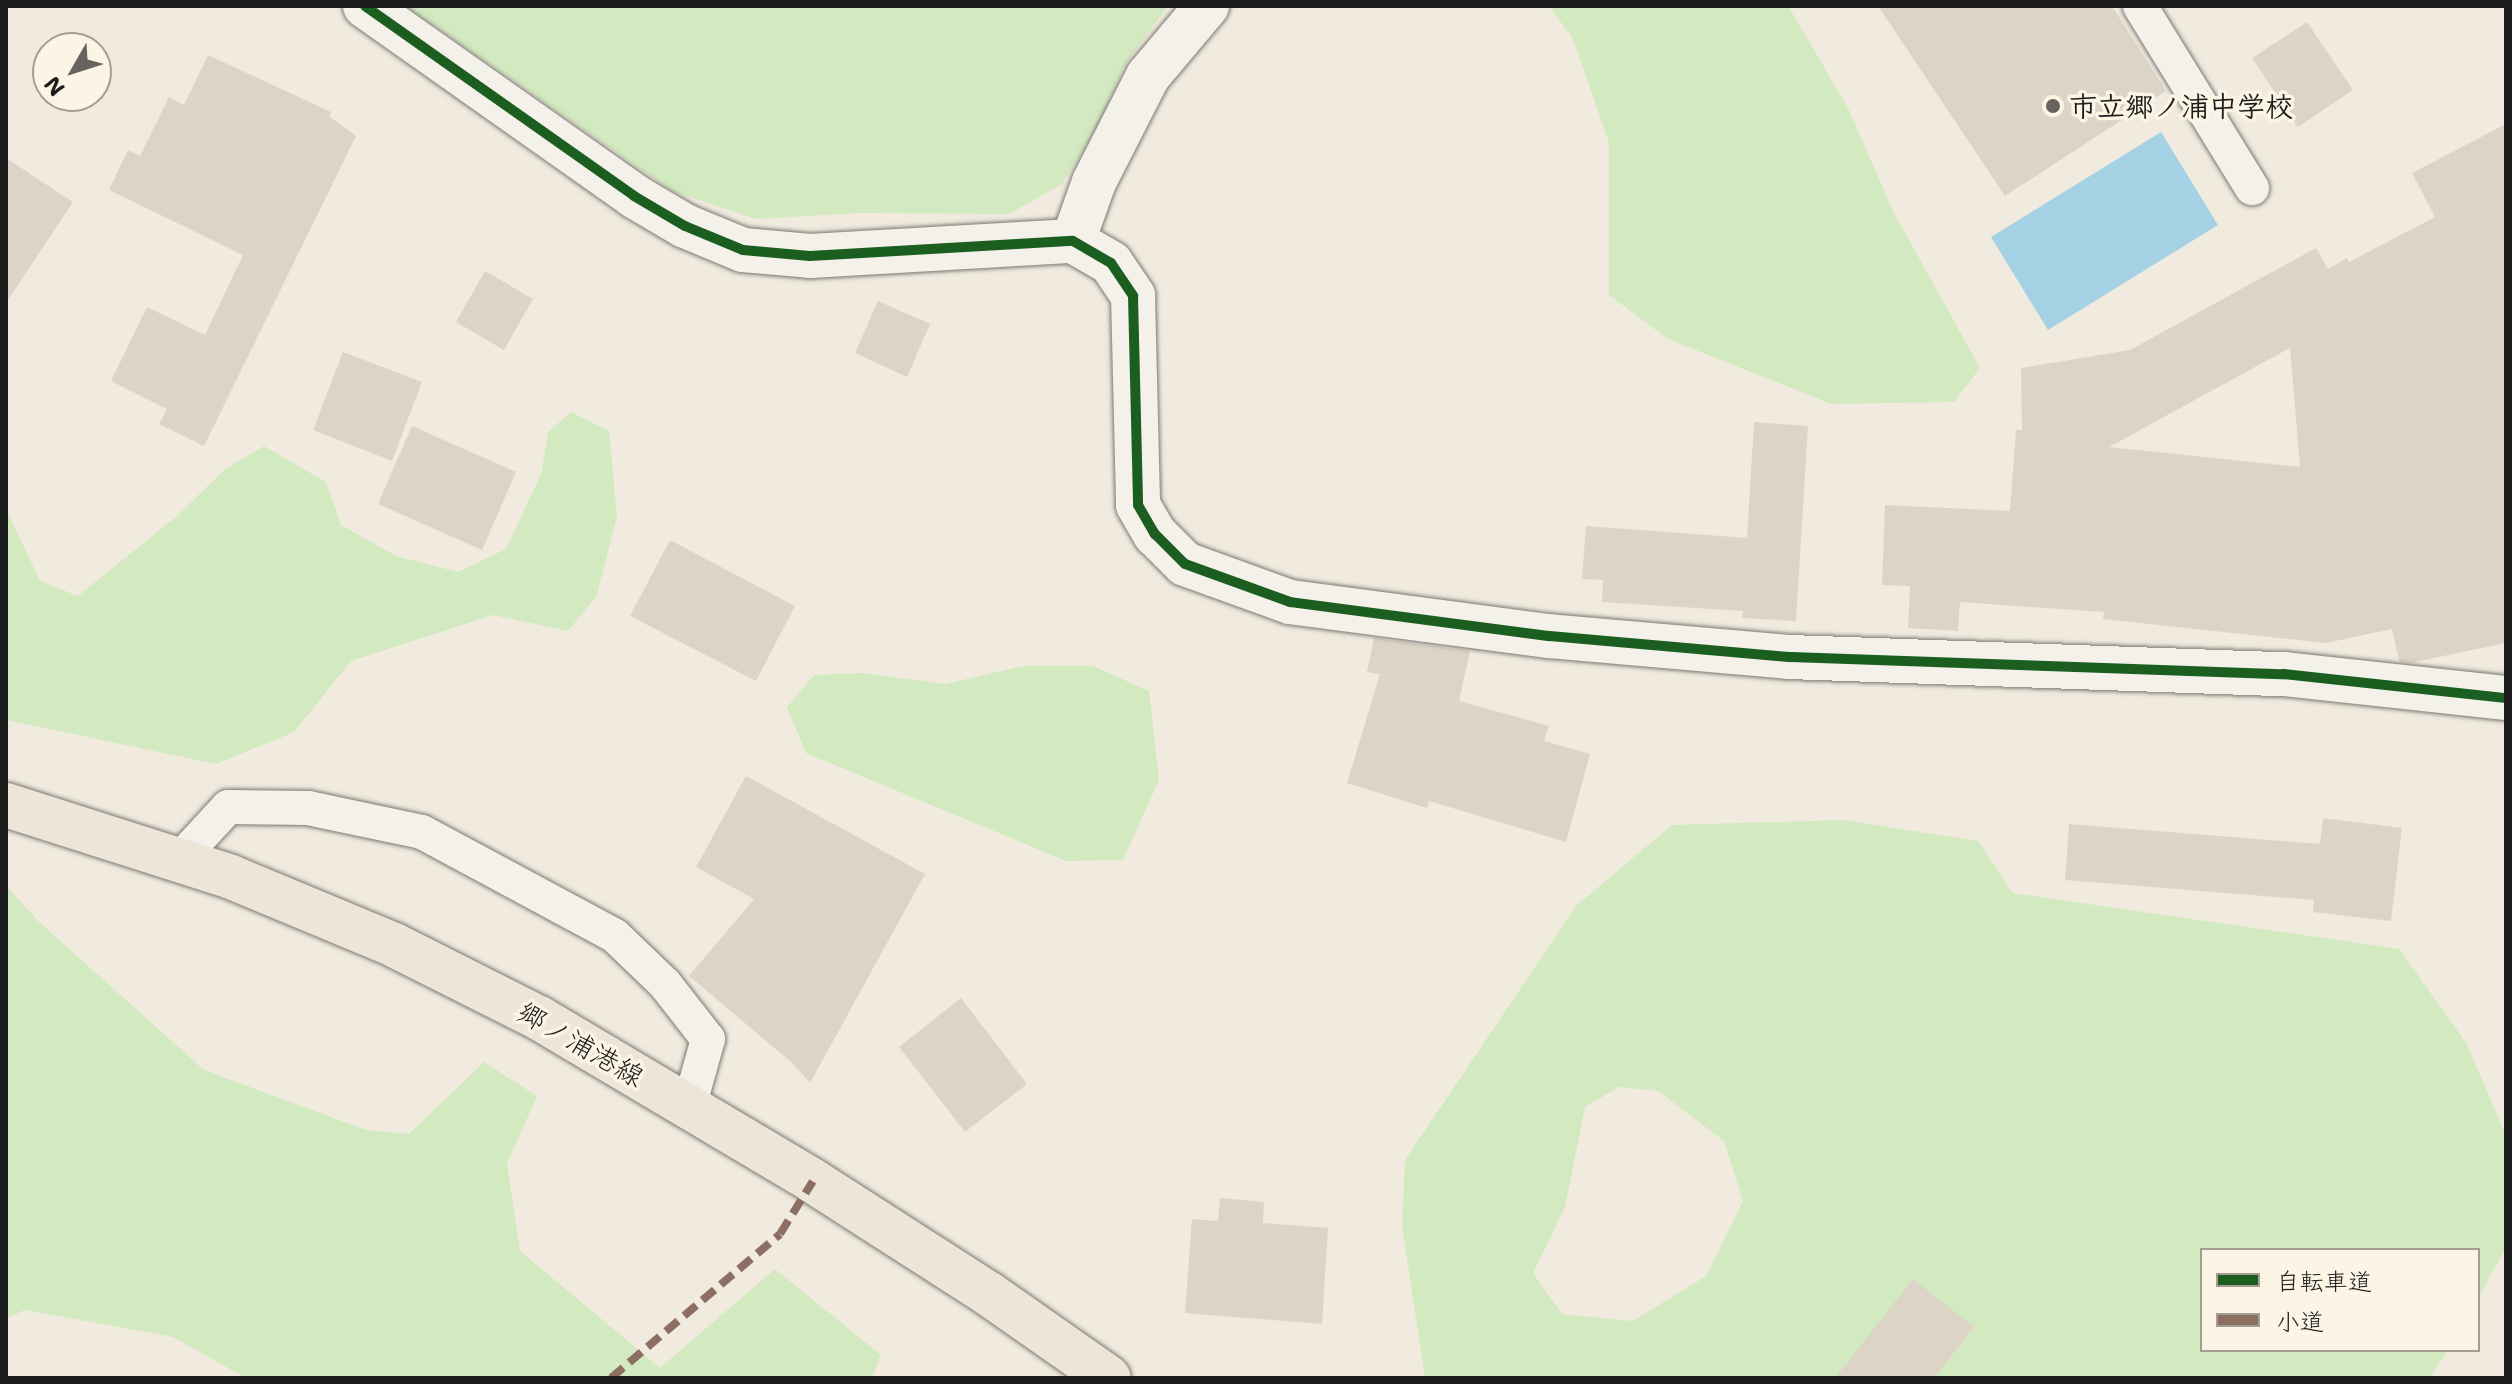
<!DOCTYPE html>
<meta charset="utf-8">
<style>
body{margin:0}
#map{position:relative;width:2512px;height:1384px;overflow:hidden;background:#f1ebdf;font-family:"Shantell Sans","Klee One",sans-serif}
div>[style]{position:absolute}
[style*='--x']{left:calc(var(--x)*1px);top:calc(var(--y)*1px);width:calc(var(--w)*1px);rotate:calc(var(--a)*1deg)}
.green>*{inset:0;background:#d3e9c0}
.water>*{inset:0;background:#a5d1e4}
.building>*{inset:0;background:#dcd4c7}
.roads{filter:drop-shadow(0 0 2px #7c7974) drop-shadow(0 0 2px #7c7974)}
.lane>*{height:34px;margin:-17px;padding:0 17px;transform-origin:17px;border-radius:17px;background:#f4f1ea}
.street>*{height:44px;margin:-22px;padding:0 22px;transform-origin:22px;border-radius:22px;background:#f4f1ea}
.primary>*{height:44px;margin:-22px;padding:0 22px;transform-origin:22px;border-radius:22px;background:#ece5d8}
.quiet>*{height:8px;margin-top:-4px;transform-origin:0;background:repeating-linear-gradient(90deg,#8d6e63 0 16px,transparent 0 24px)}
.cycleway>*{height:10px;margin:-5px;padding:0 5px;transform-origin:5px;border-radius:5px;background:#1b5e20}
.dots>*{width:22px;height:22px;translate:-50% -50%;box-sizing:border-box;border:4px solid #fcf5e5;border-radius:50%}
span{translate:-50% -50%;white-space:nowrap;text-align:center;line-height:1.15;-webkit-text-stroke:7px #fcf5e5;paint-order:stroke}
.poi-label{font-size:28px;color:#1c1c1c;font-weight:700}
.left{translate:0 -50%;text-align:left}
.street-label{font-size:28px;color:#1c1c1c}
.frame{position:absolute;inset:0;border:8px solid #1c1c1c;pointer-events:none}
.legend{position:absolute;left:2200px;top:1248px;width:280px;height:104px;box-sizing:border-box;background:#fcf5e5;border:2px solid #a29e95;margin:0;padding:10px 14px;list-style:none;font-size:24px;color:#1c1c1c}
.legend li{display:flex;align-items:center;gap:16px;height:40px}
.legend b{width:40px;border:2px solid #a29e95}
.north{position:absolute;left:32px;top:32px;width:80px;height:80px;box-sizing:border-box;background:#fcf5e5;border:2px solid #a29e95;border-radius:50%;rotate:231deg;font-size:22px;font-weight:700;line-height:32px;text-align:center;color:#1c1c1c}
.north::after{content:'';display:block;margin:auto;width:28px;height:36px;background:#676460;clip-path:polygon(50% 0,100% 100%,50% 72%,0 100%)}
</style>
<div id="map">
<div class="green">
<div style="clip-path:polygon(406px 6px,1168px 6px,1126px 63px,1098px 127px,1062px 184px,1009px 214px,858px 213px,756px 219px,672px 191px)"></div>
<div style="clip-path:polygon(1549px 6px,1788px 6px,1847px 106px,1893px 211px,1980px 368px,1954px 402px,1831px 404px,1668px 339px,1609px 295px,1609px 143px,1573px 39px)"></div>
<div style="clip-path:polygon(571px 412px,609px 431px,617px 516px,597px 595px,568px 631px,493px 615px,351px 661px,294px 732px,216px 764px,6px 720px,6px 509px,40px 581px,78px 596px,177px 516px,225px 469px,264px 446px,326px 482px,341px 525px,396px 556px,458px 572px,506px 549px,541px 474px,548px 432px)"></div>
<div style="clip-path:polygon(1024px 666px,1093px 666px,1149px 691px,1159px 780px,1123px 860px,1066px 861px,806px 753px,787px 707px,814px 675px,863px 673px,945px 684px)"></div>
<div style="clip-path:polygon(evenodd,1843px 820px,1978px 841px,2013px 893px,2399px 949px,2467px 1044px,2506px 1136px,2506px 1248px,2478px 1298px,2478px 1250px,2202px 1250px,2202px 1350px,2449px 1350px,2429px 1378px,1425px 1378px,1402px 1226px,1405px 1160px,1576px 906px,1672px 825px,1843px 820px,1619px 1087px,1658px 1091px,1724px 1141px,1743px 1201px,1706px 1276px,1633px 1321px,1562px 1314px,1533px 1273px,1565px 1207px,1585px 1107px,1619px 1087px)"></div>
<div style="clip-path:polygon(6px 885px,38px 921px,204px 1070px,366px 1130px,409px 1134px,484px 1062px,537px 1096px,507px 1164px,520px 1251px,660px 1368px,775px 1269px,881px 1355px,872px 1378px,246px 1378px,173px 1337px,25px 1310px,6px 1318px)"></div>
</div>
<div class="water">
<div style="clip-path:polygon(2161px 132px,2218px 225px,2048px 330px,1991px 237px)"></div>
</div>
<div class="building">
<div style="clip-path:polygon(1878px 6px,2112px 6px,2166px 91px,2005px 196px)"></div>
<div style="clip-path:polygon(2307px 22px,2353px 90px,2298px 127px,2252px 58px)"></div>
<div style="clip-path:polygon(208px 55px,331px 112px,329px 116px,356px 136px,204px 446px,159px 424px,167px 409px,111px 381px,147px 307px,205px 335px,243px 255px,109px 190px,128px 150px,140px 156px,169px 97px,184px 105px)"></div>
<div style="clip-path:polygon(evenodd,2506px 124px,2506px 643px,2410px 663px,2399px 661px,2392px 629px,2326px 643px,2103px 619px,2104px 612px,1960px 602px,1958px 631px,1908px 628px,1910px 586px,1882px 585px,1885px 505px,2010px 511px,2016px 430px,2022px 430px,2021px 368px,2130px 350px,2316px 248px,2328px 269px,2347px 258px,2349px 262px,2435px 217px,2412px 173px,2506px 124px,2290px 348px,2300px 467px,2109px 447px,2290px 348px)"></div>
<div style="clip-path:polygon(6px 158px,73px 202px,6px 303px)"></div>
<div style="clip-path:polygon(485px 271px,533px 299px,504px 350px,456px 322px)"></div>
<div style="clip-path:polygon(878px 301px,930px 324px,907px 377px,855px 353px)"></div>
<div style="clip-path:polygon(343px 352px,422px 382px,392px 461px,313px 430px)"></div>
<div style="clip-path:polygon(1754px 422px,1808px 426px,1796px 621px,1742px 618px,1743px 611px,1602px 602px,1603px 580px,1582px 579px,1586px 526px,1747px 538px)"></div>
<div style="clip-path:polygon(412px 426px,516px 472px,482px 550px,378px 504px)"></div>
<div style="clip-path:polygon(670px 540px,795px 606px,756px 681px,630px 616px)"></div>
<div style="clip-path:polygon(1374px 638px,1470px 651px,1459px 701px,1549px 726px,1544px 741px,1590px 754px,1566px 842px,1429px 801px,1427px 808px,1347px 783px,1380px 674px,1367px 672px)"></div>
<div style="clip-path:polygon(746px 776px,925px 874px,810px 1083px,790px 1061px,689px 976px,754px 899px,696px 867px)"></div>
<div style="clip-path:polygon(2323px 818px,2402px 828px,2391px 921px,2313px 912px,2314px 900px,2065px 880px,2069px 824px,2320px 844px)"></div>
<div style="clip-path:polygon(961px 998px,1027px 1084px,965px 1132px,899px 1047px)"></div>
<div style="clip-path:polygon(1220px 1198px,1264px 1202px,1263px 1223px,1328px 1228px,1322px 1324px,1185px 1313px,1192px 1219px,1218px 1221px)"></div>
<div style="clip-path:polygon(1913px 1279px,1974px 1327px,1934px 1378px,1835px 1378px)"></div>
</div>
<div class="roads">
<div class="lane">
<div style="--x:2140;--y:6;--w:214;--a:58.4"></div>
<div style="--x:179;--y:860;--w:72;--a:-47.2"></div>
<div style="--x:228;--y:807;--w:80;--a:0.7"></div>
<div style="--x:308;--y:808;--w:116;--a:11.9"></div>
<div style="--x:422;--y:832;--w:219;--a:28.3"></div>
<div style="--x:615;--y:936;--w:69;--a:43.8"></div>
<div style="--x:665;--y:984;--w:70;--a:52"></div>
<div style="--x:708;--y:1039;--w:71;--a:105.6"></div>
</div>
<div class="street">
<div style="--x:365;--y:6;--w:329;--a:35.2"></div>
<div style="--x:634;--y:196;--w:59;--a:30.5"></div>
<div style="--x:685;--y:226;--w:63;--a:22.5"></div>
<div style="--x:743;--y:250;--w:67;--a:5.1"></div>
<div style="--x:810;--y:256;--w:263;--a:-3.3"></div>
<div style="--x:1073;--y:241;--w:44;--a:30.1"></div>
<div style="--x:1111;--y:263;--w:40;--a:56"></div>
<div style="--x:1133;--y:296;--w:209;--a:88.6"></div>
<div style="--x:1138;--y:505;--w:34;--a:60"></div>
<div style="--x:1155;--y:534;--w:42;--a:45"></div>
<div style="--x:1185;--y:564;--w:112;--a:19.9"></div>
<div style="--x:1290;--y:602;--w:261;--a:7.5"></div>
<div style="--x:1549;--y:636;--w:241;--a:5"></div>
<div style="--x:1789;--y:657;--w:495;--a:2"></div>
<div style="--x:2284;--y:674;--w:223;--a:6.2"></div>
<div style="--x:1073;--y:241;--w:63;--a:-70.4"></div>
<div style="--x:1094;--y:182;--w:119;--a:-63"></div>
<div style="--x:1148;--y:76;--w:92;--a:-49.9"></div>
</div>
<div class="primary">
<div style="--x:6;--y:805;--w:236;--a:17.7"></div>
<div style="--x:231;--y:877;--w:177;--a:22.6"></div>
<div style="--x:394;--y:945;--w:162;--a:26.7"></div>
<div style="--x:539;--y:1018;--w:319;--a:30.7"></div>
<div style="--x:813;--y:1181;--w:209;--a:32.7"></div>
<div style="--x:989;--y:1294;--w:146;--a:35"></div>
</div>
</div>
<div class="quiet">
<div style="--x:611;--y:1378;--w:222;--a:-40.4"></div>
<div style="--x:780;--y:1234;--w:62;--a:-58.1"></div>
</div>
<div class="cycleway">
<div style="--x:365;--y:6;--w:329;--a:35.2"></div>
<div style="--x:634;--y:196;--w:59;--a:30.5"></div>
<div style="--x:685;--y:226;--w:63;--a:22.5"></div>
<div style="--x:743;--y:250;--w:67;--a:5.1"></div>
<div style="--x:810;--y:256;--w:263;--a:-3.3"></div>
<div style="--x:1073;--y:241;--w:44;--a:30.1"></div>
<div style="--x:1111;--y:263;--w:40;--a:56"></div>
<div style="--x:1133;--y:296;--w:209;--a:88.6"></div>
<div style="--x:1138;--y:505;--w:34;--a:60"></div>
<div style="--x:1155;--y:534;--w:42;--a:45"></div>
<div style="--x:1185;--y:564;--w:112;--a:19.9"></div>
<div style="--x:1290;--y:602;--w:261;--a:7.5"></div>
<div style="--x:1549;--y:636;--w:241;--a:5"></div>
<div style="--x:1789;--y:657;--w:495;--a:2"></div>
<div style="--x:2284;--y:674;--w:223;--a:6.2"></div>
</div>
<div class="dots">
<div style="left:2053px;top:106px;background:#676460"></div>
</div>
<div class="poi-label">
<span class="left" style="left:2069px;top:106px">市立郷ノ浦中学校</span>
</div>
<div class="street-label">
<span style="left:581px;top:1044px;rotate:30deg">郷ノ浦港線</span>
</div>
<div class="frame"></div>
<ul class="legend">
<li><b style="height:10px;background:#1b5e20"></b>自転車道</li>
<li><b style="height:10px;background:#8d6e63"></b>小道</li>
</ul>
<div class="north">N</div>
</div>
